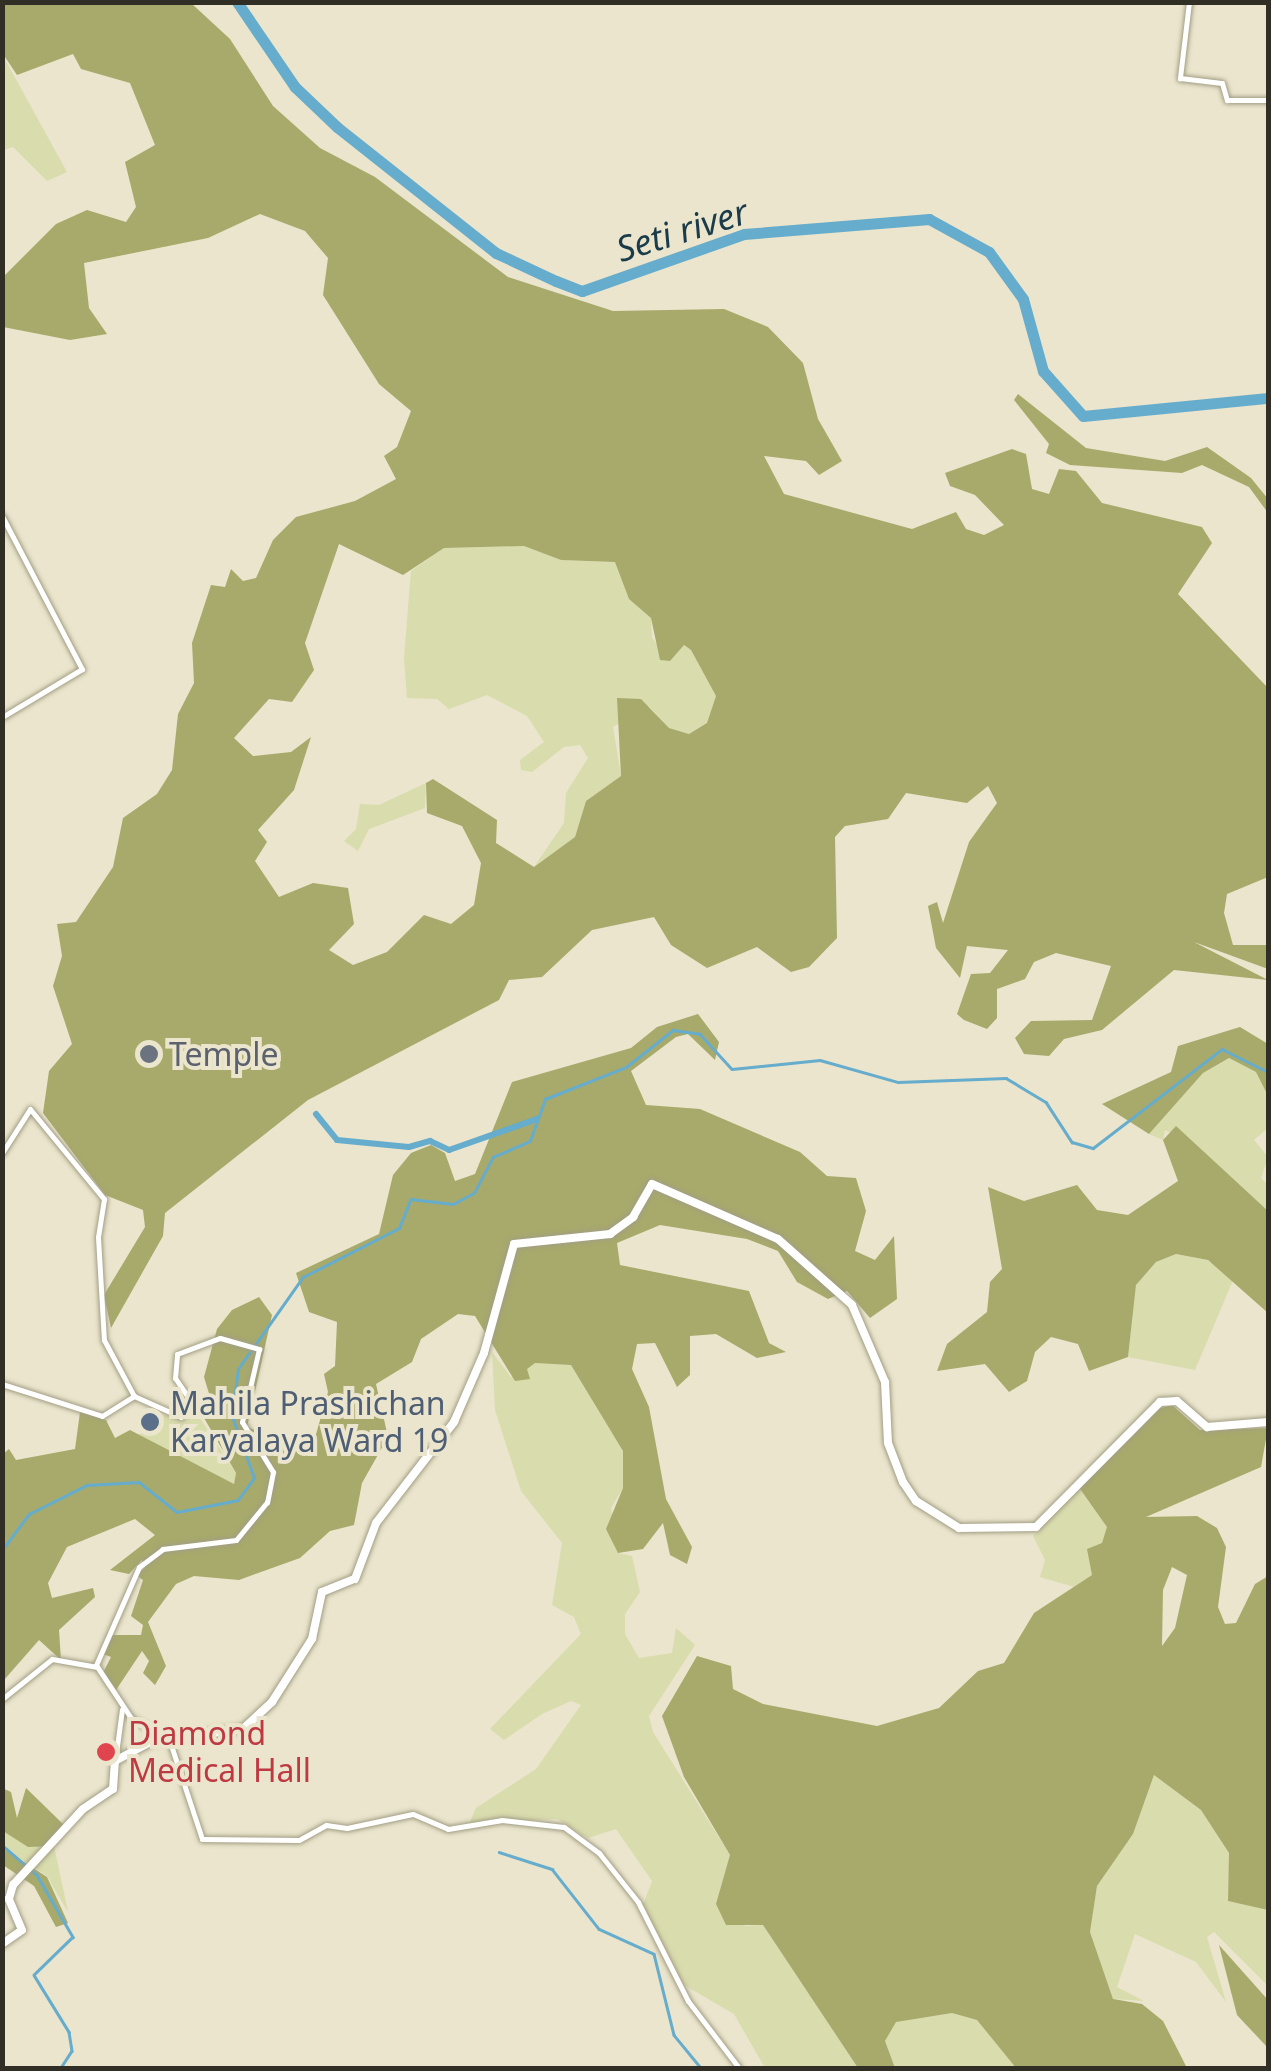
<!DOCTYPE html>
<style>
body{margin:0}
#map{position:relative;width:1271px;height:2071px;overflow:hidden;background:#eae5cc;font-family:"Noto Sans",sans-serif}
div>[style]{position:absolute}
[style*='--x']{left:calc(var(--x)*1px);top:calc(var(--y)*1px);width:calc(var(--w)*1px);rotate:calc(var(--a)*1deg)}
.green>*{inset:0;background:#d9dcad}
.forest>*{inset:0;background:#a7aa6b}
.stream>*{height:2.5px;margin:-1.25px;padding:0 1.25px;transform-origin:1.25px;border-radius:1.25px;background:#66accc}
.canal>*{height:6px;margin:-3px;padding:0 3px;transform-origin:3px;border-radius:3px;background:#66accc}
.river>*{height:11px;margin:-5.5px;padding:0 5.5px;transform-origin:5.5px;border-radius:5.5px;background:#66accc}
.roads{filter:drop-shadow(0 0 2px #a29e85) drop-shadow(0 0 2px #a29e85)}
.street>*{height:5px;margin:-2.5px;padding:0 2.5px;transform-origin:2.5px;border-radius:2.5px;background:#fff}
.secondary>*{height:8px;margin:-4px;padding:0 4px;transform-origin:4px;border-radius:4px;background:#fff}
.dots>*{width:28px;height:28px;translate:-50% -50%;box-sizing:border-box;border:5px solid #eae5cc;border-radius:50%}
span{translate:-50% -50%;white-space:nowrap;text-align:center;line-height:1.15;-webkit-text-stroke:8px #eae5cc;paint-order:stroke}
.worship-label{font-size:32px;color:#5b616d}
.left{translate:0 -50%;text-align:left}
.service-label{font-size:32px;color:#4e5e75}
.health-label{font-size:32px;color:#be3a42}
.water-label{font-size:35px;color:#1a3b49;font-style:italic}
.frame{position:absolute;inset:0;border:5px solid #312f25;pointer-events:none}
</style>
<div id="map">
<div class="green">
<div style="clip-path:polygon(2px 54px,67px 172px,47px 181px,13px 147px,3px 150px)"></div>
<div style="clip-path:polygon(524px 546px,561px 560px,615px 562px,651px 618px,652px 638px,670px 661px,683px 645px,691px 650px,716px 696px,707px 724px,689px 734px,669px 728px,649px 706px,613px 727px,621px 776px,586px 801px,575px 837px,534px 867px,564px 823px,566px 793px,588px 758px,580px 745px,564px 747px,532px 772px,521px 770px,520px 760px,544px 742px,527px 716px,487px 695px,449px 709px,437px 699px,407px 698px,404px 658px,411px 571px,444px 548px)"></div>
<div style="clip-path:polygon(426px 783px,425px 808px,369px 829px,358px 851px,344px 841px,356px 829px,360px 804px,379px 805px)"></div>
<div style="clip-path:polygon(1229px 1058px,1256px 1072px,1268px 1096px,1268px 1128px,1254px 1140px,1268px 1157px,1261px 1178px,1268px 1185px,1268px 1211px,1198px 1148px,1165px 1130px,1163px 1140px,1149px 1134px,1203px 1073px)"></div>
<div style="clip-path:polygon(1176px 1254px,1207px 1260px,1234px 1278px,1195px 1370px,1128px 1357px,1136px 1285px,1156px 1262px)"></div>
<div style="clip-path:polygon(492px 1352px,511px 1377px,535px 1363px,571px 1365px,613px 1430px,623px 1451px,623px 1488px,611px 1508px,618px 1553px,632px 1556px,640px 1592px,625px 1614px,625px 1634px,639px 1658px,672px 1653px,676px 1628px,695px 1645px,649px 1716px,653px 1732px,730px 1855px,728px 1879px,745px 1926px,763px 1925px,858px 2068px,765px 2068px,734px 2014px,684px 1985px,643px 1905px,652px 1881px,616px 1829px,588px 1838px,557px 1819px,469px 1824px,476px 1808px,536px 1769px,581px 1705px,571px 1701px,542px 1714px,504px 1740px,490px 1729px,581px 1634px,574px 1617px,552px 1605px,562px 1543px,521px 1491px,495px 1410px)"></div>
<div style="clip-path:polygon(196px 1412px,236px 1473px,234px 1484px,136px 1437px,166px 1415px)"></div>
<div style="clip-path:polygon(1078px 1486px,1108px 1527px,1092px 1575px,1074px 1587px,1040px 1577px,1045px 1560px,1033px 1536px)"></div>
<div style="clip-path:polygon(1154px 1775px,1201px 1810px,1230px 1853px,1228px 1901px,1268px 1908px,1268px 1986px,1214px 1932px,1207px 1937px,1226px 2002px,1196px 1962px,1135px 1934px,1117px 1987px,1144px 2001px,1113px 1999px,1090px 1932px,1097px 1886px,1133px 1834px)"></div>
<div style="clip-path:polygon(2px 1831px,54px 1846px,68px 1912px,47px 1876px,3px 1848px)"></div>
<div style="clip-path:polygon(952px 2013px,977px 2020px,1016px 2068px,895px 2068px,885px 2041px,896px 2021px)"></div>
</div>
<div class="forest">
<div style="clip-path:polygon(evenodd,2px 3px,191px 3px,230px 39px,273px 106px,320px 148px,375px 177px,508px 277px,613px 311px,724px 309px,768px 327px,803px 363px,818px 419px,842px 461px,819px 475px,806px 461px,764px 456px,784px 494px,912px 529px,956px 512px,966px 529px,984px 535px,1004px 525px,975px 495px,950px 486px,945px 473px,1012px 449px,1026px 454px,1032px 489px,1049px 494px,1059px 469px,1076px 471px,1102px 503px,1202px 527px,1212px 543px,1178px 594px,1268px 688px,1268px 877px,1227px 894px,1224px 913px,1233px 945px,1268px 945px,1268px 969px,1194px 942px,1268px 980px,1174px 970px,1102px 1030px,1064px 1039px,1049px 1056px,1024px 1054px,1015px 1038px,1031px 1021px,1092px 1020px,1111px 966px,1056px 953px,1034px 962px,1025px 979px,997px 989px,997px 1018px,987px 1029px,964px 1020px,957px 1014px,971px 974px,990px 973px,1008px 950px,967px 946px,960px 978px,936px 948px,928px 906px,937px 902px,943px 923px,969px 842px,997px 803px,988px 786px,967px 803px,906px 793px,888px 819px,845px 826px,835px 837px,837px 938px,809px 967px,791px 972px,757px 947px,707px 968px,671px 945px,654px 917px,592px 930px,542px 977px,509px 980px,499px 1000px,308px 1100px,165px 1213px,163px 1236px,111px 1328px,104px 1295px,145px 1227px,143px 1210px,105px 1195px,43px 1113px,49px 1071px,72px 1044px,53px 986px,62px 956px,57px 924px,76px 922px,113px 867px,123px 818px,157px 794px,172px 770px,178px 714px,194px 683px,192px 643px,211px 585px,225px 587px,231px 569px,243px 581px,256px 578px,273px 540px,296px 517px,355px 501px,396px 479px,384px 456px,397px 447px,411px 411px,379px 384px,323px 295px,328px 258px,305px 231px,260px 214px,208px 238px,84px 263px,89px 308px,107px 334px,70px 340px,3px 327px,3px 277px,56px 224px,87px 210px,126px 222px,136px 207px,125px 162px,155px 145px,130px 83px,81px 69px,73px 54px,17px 75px,3px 54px,2px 3px,339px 544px,403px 575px,444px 548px,524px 546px,561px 560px,615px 562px,629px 599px,651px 618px,660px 660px,670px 661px,684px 645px,691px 650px,716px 696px,707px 723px,689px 734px,669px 728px,641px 699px,617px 698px,621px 776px,586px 801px,575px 837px,534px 867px,496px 843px,497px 820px,433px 779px,426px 783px,427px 813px,462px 826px,481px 863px,474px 905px,451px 924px,424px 915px,387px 952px,353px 965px,329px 950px,354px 924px,348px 888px,313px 883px,279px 897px,255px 861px,267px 842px,258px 830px,294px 790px,311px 737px,291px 752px,253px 756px,234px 738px,269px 699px,292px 702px,314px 670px,305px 643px,339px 544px)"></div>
<div style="clip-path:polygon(1018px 394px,1086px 448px,1165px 461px,1207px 447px,1251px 478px,1268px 499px,1268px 513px,1249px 487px,1202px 465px,1182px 473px,1070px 465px,1046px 453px,1049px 444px,1014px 400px)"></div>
<div style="clip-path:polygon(698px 1014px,719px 1042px,715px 1060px,688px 1034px,676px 1037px,631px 1071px,646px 1105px,700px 1109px,800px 1152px,827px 1176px,856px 1178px,866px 1211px,855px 1251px,875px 1260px,894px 1236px,897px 1299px,870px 1318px,847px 1291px,828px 1299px,797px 1282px,778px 1251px,747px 1239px,660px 1225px,617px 1243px,620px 1265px,749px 1291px,769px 1343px,786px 1352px,757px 1358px,716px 1334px,690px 1336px,690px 1375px,677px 1387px,655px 1343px,637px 1344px,632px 1369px,649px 1407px,666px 1499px,692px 1547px,687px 1564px,670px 1555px,663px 1523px,643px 1549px,618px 1553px,606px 1529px,623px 1488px,623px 1451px,571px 1365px,535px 1363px,527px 1369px,530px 1379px,515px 1381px,475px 1316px,458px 1314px,421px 1339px,412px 1362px,376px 1384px,388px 1437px,362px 1483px,354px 1525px,330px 1531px,300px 1558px,239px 1580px,194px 1576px,176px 1584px,148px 1622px,166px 1666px,155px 1685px,143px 1673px,149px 1661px,142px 1651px,116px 1690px,103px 1673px,111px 1657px,103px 1654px,110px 1635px,141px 1635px,143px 1625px,131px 1616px,143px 1580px,136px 1575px,145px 1568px,142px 1560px,129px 1574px,110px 1570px,155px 1535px,135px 1519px,67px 1547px,48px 1583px,52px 1598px,93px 1588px,95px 1597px,59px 1630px,61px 1660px,39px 1640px,4px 1680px,3px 1694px,3px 1454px,9px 1449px,16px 1460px,75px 1449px,80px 1412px,106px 1420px,115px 1438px,130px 1430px,234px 1484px,236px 1473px,193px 1399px,210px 1397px,204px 1377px,217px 1329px,232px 1310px,259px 1297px,272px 1315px,247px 1427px,311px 1452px,328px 1392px,324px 1374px,335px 1366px,337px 1322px,309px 1312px,296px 1273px,379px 1234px,393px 1175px,411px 1153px,431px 1145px,445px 1153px,455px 1181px,475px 1174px,512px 1082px,631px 1048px,657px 1027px)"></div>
<div style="clip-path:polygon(1240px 1027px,1268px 1044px,1268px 1096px,1256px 1072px,1229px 1058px,1203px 1073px,1149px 1134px,1102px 1104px,1171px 1072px,1178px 1046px)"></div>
<div style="clip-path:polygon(1176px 1126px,1268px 1211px,1268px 1313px,1208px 1260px,1176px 1254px,1156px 1262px,1136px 1285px,1128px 1357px,1089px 1371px,1078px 1344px,1051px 1337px,1035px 1352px,1027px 1381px,1009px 1392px,985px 1364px,937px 1371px,947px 1344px,987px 1312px,990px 1282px,1002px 1269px,988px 1187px,1024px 1201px,1077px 1185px,1097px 1210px,1128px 1215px,1178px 1181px,1163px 1140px)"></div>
<div style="clip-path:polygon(evenodd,1172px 1405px,1200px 1430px,1268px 1428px,1261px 1467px,1146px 1517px,1197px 1516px,1217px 1528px,1226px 1547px,1218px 1607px,1225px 1624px,1236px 1623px,1255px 1584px,1268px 1576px,1268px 1910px,1228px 1901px,1229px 1853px,1201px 1810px,1154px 1775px,1133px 1834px,1097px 1886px,1090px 1932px,1113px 1999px,1142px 2004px,1163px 2021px,1187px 2068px,1016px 2068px,977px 2020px,952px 2013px,896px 2022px,885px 2041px,895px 2068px,858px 2068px,763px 1925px,726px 1925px,716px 1904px,730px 1855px,684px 1777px,662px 1716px,697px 1656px,731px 1666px,733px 1689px,763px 1704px,877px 1726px,939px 1708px,978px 1671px,1004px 1663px,1034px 1613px,1092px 1575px,1087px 1549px,1102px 1543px,1107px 1527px,1078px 1486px,1153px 1410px,1172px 1405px,1172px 1567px,1187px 1575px,1175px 1628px,1162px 1646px,1163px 1590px,1172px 1567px)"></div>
<div style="clip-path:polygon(2px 1788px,11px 1792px,17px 1818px,26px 1788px,64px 1825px,54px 1846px,28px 1847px,3px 1831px)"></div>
<div style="clip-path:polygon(2px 1848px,47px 1877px,68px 1923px,56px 1927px,34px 1886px,3px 1865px)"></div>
<div style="clip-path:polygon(1219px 1945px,1268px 2000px,1268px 2048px,1237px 2015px)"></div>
</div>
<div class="stream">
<div style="--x:237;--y:3;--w:9;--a:-6"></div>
<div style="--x:2;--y:1550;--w:45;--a:-53.1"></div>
<div style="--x:29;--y:1514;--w:65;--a:-26.6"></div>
<div style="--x:87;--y:1485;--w:52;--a:-3.3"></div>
<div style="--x:139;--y:1482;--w:48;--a:38.3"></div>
<div style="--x:177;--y:1512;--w:62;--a:-11.1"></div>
<div style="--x:238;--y:1500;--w:27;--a:-54"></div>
<div style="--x:254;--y:1478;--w:65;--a:-109.8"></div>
<div style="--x:232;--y:1417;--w:48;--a:-82.9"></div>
<div style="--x:238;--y:1369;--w:113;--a:-54.8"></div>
<div style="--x:303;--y:1277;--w:108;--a:-27"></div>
<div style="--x:399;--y:1228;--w:31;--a:-68"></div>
<div style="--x:411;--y:1199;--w:42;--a:6.8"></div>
<div style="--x:453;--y:1204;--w:24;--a:-28"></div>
<div style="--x:474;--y:1193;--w:41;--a:-62.2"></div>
<div style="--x:493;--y:1157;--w:40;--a:-23.4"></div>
<div style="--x:530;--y:1141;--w:45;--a:-70.3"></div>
<div style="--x:545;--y:1099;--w:87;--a:-21.6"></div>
<div style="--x:626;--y:1067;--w:60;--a:-38.2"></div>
<div style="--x:673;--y:1030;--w:27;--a:8"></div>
<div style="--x:700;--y:1034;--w:47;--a:47.6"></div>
<div style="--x:732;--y:1069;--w:88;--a:-5.8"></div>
<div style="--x:820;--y:1060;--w:81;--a:15.8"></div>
<div style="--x:898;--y:1082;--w:108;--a:-2.1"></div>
<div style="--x:1006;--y:1078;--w:47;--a:31"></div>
<div style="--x:1046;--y:1102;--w:48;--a:57"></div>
<div style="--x:1072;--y:1142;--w:22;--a:16"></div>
<div style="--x:1093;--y:1148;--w:163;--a:-37.5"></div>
<div style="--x:1222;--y:1049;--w:51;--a:26.6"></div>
<div style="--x:2;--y:1845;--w:46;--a:40.6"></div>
<div style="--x:37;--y:1875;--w:72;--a:59.9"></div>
<div style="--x:73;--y:1937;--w:54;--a:135.7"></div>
<div style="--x:34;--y:1975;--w:67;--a:58.4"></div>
<div style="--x:69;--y:2032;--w:19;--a:81"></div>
<div style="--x:72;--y:2051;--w:20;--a:123"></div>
<div style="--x:499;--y:1852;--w:56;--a:17.8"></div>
<div style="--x:552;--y:1869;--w:76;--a:51.9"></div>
<div style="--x:599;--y:1929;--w:60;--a:24.4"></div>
<div style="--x:654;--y:1954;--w:83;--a:76.1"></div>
<div style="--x:674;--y:2035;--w:43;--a:50.7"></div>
</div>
<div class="canal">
<div style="--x:316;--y:1114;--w:33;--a:51"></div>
<div style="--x:337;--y:1140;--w:72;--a:5.6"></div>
<div style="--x:409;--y:1147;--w:22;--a:-16"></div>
<div style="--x:430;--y:1141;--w:21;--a:25"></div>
<div style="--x:449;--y:1150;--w:93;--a:-19.4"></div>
</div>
<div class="river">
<div style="--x:237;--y:2;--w:103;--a:55.7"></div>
<div style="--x:295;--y:87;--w:58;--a:43.6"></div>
<div style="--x:337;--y:127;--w:203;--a:38.4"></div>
<div style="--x:496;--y:253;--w:66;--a:25"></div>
<div style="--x:556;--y:281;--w:28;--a:21"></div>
<div style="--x:582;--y:291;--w:172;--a:-19.4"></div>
<div style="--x:744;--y:234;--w:186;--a:-4.6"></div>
<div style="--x:929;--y:219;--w:68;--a:28.8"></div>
<div style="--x:989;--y:252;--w:58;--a:54.1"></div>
<div style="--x:1023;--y:299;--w:75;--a:74.5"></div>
<div style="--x:1043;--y:371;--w:60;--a:48.4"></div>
<div style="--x:1083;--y:416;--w:186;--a:-5.6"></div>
</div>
<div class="roads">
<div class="street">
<div style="--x:1189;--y:2;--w:77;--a:96.8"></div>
<div style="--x:1180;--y:78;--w:42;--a:6.8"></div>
<div style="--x:1222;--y:83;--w:18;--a:74"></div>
<div style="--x:1227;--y:100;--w:41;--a:0"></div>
<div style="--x:2;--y:516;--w:173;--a:62.4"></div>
<div style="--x:82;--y:669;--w:93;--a:149"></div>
<div style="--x:2;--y:1153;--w:52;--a:-57.5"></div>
<div style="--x:30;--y:1109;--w:117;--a:50.6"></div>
<div style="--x:104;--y:1199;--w:38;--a:99"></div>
<div style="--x:98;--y:1237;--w:103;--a:86.7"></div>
<div style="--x:104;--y:1340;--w:64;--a:61.8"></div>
<div style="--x:2;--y:1384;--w:105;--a:17.7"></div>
<div style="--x:102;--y:1416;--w:38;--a:-32"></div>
<div style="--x:134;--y:1396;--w:51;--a:24.1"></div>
<div style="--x:181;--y:1417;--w:18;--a:-52"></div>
<div style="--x:192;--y:1403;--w:30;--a:-124"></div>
<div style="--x:175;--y:1378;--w:24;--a:-85"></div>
<div style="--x:177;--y:1354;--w:46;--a:-20.4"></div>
<div style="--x:220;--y:1338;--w:41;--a:15.8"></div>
<div style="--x:259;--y:1349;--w:75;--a:103.1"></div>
<div style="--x:242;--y:1422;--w:59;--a:58.2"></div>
<div style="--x:273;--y:1472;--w:31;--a:101"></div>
<div style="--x:267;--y:1502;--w:49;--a:129.2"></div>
<div style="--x:236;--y:1540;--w:74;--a:173"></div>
<div style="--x:163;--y:1549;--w:30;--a:143"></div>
<div style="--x:139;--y:1567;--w:107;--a:113.7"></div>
<div style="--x:96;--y:1665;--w:64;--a:56.6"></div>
<div style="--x:131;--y:1718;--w:43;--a:28.9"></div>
<div style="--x:169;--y:1739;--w:105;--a:71.7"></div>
<div style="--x:202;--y:1839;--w:97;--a:0.6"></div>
<div style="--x:299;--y:1840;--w:31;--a:-29"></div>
<div style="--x:326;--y:1825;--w:21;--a:8"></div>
<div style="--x:347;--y:1828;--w:67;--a:-12"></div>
<div style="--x:413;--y:1814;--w:38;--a:23"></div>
<div style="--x:448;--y:1829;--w:55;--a:-9.5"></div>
<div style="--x:502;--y:1820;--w:62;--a:6.4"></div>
<div style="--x:564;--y:1827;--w:44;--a:36.6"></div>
<div style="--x:599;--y:1853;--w:63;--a:51.5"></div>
<div style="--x:638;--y:1902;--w:111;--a:63.2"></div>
<div style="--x:688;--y:2001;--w:84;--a:52.7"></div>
<div style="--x:2;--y:1699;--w:64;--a:-38.7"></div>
<div style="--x:52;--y:1659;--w:46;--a:10.1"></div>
<div style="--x:115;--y:1761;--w:52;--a:-82.3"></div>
</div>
<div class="secondary">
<div style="--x:2;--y:1944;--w:24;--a:-35"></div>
<div style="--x:22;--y:1930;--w:34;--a:-113"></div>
<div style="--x:9;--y:1899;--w:15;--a:-74"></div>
<div style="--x:13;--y:1885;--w:103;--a:-47.4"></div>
<div style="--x:83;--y:1809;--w:36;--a:-34"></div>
<div style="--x:113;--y:1789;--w:28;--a:-86"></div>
<div style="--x:115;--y:1761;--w:42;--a:-28.4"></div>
<div style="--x:152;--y:1741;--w:92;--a:-7.5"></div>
<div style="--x:243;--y:1729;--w:40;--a:-43"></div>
<div style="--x:272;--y:1702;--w:75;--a:-57.6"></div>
<div style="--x:312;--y:1639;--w:48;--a:-78"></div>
<div style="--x:322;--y:1592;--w:35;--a:-22"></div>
<div style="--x:355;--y:1579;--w:60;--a:-69.4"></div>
<div style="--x:376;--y:1523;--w:128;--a:-52.3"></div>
<div style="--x:454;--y:1422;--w:75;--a:-66.5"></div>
<div style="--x:484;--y:1353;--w:113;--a:-74.6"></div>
<div style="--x:514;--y:1244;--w:97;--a:-5.9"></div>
<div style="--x:610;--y:1234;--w:29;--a:-36"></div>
<div style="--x:633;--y:1217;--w:38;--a:-60"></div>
<div style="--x:652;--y:1184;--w:137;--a:23.6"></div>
<div style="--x:778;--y:1239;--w:99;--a:41.7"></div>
<div style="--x:852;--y:1305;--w:84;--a:66.8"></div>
<div style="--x:885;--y:1382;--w:61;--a:87.2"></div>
<div style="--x:888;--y:1443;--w:42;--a:69"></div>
<div style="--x:903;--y:1482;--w:23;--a:56"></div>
<div style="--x:916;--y:1501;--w:51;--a:32.1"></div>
<div style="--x:959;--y:1528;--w:77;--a:-0.7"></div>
<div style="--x:1036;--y:1527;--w:176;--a:-45.2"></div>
<div style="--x:1160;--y:1402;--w:17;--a:-3"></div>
<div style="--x:1177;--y:1401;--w:40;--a:41"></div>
<div style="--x:1207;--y:1427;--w:61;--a:-4.7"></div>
</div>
</div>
<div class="dots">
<div style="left:149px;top:1054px;background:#6b7280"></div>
<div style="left:150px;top:1422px;background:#5c6f8a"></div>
<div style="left:106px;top:1752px;background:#e0444e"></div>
</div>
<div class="worship-label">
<span class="left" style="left:169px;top:1054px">Temple</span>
</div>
<div class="service-label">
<span class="left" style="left:170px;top:1422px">Mahila Prashichan<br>Karyalaya Ward 19</span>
</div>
<div class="health-label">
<span class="left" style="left:128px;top:1752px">Diamond<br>Medical Hall</span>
</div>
<div class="water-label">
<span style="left:682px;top:230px;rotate:-17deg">Seti river</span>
</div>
<div class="frame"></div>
</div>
